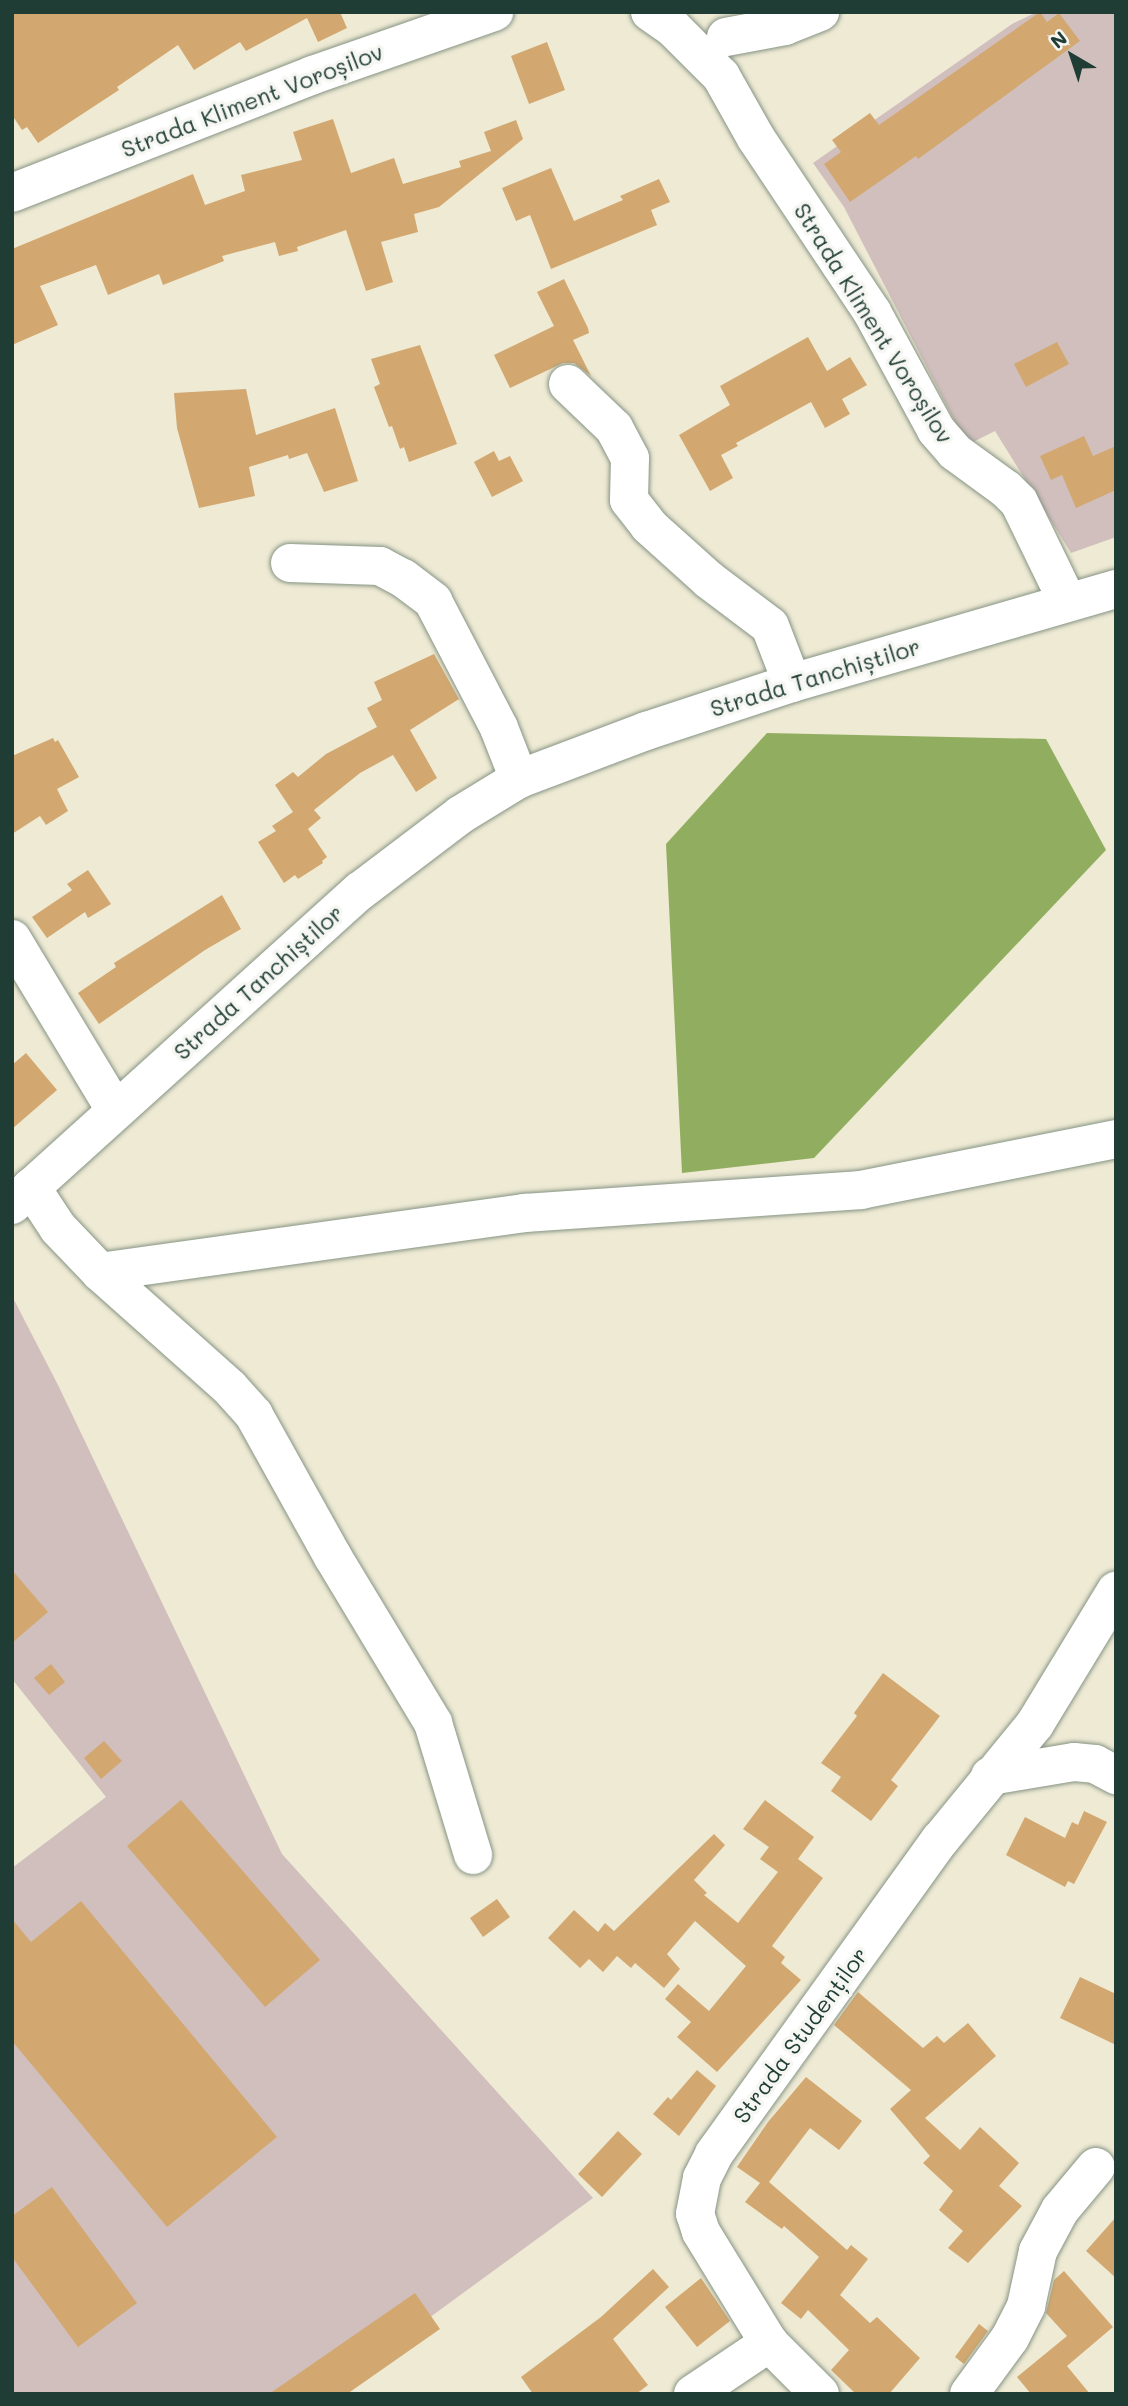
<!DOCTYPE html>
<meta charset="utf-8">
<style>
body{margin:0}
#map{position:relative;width:1128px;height:2406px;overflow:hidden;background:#eeead4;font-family:Mali,sans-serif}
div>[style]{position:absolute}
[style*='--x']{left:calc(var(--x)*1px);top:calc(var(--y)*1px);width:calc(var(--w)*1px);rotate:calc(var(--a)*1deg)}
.industrial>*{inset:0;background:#d1bfbd}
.forest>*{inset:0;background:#91ae60}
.building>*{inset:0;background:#d2a870}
.roads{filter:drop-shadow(0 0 2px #869484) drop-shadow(0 0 2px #869484)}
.minor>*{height:38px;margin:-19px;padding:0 19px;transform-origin:19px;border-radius:19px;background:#fff}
span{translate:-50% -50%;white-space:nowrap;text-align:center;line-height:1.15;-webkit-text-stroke:7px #f6f6f2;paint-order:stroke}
.street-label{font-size:23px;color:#1f3d34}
.frame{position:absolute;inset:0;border:14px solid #1f3d34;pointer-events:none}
.north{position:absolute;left:1037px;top:21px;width:70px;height:70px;-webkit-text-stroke:5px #f6f6f2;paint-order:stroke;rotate:321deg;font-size:19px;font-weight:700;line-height:28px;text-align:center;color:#1f3d34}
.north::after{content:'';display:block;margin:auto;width:24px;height:32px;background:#1f3d34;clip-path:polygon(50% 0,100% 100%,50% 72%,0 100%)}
</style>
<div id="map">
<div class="industrial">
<div style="clip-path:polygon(1037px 12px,1116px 12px,1116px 537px,1071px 553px,995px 431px,967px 445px,844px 207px,813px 163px,1012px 24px)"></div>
<div style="clip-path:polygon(12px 1296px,59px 1387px,282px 1854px,593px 2198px,325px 2394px,12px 2394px,12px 1868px,106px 1797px,12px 1679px)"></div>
</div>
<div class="forest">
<div style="clip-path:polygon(767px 733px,1046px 739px,1106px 850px,814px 1158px,682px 1173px,666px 844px)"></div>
</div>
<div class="building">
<div style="clip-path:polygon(12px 12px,340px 12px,347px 28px,318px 42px,307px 18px,246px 51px,240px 42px,194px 70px,178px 45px,117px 87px,119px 90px,38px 143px,27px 127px,22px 130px,12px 115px)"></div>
<div style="clip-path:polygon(1040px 12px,1047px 22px,1059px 13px,1080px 41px,918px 159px,916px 156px,850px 202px,824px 164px,841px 152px,832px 140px,870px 113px,879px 125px)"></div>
<div style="clip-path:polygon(547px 42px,565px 90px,529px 104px,511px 56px)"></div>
<div style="clip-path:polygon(333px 119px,351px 173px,394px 158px,403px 184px,461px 167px,459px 161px,491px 151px,484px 132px,516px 120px,523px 139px,439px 207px,414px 214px,418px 232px,381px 242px,393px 282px,366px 291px,346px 230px,297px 247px,298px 251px,279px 256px,275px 242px,222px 256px,224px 261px,163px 285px,159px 274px,108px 295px,96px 265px,40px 286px,58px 325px,12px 345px,12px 249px,193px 174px,205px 205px,245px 191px,241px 175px,302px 160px,293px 132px)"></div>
<div style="clip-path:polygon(551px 168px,574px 221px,623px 200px,620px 196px,659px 179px,670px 202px,651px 210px,657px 225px,551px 269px,530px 215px,516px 221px,502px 188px)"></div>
<div style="clip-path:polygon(564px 279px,588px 328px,589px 333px,573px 340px,591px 376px,574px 363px,563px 363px,510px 388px,494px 355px,554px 326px,537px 292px)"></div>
<div style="clip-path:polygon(808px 337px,827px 371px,850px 357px,867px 385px,842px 399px,850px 414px,825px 428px,811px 402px,736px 443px,738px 446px,721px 455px,733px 478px,710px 491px,679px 435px,730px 405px,720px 386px)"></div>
<div style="clip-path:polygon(1057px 342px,1069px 364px,1026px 387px,1014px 364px)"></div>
<div style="clip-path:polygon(420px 345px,457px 444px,409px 462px,404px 447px,400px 449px,392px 426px,389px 427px,374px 387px,380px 384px,371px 359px)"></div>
<div style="clip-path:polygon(246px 389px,256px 435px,335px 408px,358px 481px,324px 492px,307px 453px,289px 459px,288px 455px,249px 467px,255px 496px,199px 508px,177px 428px,174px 393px)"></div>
<div style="clip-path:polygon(1084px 436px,1093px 456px,1116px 446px,1116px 490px,1076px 508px,1062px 475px,1051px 480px,1040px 456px)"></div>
<div style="clip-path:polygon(494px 451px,499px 461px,510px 456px,523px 481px,492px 497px,474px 462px)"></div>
<div style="clip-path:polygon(434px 654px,459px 699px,410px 730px,437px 778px,416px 792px,393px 755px,360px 773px,314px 810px,321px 818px,308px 829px,327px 857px,322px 861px,323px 863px,298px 879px,295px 875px,284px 883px,258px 842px,276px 831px,272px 826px,293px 812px,275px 785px,293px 772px,298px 777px,326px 754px,377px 727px,367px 708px,382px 700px,374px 682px)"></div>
<div style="clip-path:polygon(53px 738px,55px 742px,58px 740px,79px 777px,57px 789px,68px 811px,46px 825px,40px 816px,12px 834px,12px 756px)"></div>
<div style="clip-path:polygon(88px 870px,111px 904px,88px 918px,85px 912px,47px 938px,32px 917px,72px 890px,67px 884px)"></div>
<div style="clip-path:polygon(222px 895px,241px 929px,205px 950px,99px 1024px,78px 993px,116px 967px,114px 963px)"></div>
<div style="clip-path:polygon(26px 1053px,57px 1090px,12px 1129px,12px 1065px)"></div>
<div style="clip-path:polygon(12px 1570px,48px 1612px,12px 1643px)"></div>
<div style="clip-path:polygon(51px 1664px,65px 1682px,49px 1695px,34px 1678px)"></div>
<div style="clip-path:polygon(883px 1673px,940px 1716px,891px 1780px,898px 1786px,871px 1821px,831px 1791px,841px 1777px,821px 1763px,857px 1716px,854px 1713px)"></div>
<div style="clip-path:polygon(104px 1741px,122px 1761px,101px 1779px,84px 1758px)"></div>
<div style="clip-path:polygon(181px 1800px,320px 1960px,265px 2007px,127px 1846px)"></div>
<div style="clip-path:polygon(765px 1800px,814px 1837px,798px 1859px,823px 1878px,772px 1946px,785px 1957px,781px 1963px,801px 1980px,717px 2072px,677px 2037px,691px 2022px,665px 1999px,678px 1984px,709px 2011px,746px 1966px,695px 1921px,667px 1954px,680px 1969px,664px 1988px,635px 1963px,631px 1968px,617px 1956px,603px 1972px,589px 1959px,580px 1968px,548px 1938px,574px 1910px,598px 1932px,605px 1923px,614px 1931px,714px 1834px,725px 1845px,694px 1880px,707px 1893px,704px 1895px,738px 1923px,778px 1872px,760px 1859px,769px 1847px,743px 1829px)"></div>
<div style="clip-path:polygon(1084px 1811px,1107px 1822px,1074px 1884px,1068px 1881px,1065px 1887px,1006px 1855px,1025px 1817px,1065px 1838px,1072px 1822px,1078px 1825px)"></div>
<div style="clip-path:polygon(497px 1899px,510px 1917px,483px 1937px,470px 1918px)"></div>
<div style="clip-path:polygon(81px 1901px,277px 2137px,167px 2227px,12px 2041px,12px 1919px,31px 1942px)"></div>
<div style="clip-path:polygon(1080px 1977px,1116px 1994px,1116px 2045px,1060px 2018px)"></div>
<div style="clip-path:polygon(858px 1992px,923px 2048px,937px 2036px,944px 2043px,968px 2023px,996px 2056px,925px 2118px,960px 2150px,980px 2127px,1019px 2163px,999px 2186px,1022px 2206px,968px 2263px,948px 2248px,963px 2231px,939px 2210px,953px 2191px,923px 2163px,930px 2156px,890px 2109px,911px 2090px,834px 2025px)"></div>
<div style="clip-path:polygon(697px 2070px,716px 2086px,679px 2136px,653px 2114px,668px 2097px,671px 2100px)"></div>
<div style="clip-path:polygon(806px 2077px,862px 2121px,839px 2150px,810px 2128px,769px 2182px,847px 2250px,851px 2245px,868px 2259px,840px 2295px,870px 2323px,877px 2317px,920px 2358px,889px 2394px,856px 2394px,831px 2370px,849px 2350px,808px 2310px,801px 2319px,781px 2303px,819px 2257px,784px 2226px,782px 2229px,745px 2202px,760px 2183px,737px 2167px,768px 2122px)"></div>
<div style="clip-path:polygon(618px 2131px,642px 2154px,602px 2197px,578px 2174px)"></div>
<div style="clip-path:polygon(52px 2187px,137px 2303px,78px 2347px,12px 2257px,12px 2216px)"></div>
<div style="clip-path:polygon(1116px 2217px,1116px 2278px,1086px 2251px)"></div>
<div style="clip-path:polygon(653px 2269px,669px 2287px,613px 2339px,648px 2385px,636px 2394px,533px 2394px,521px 2377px,601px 2317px)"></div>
<div style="clip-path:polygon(1064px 2271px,1113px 2327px,1067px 2366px,1090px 2394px,1031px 2394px,1017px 2377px,1067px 2336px,1046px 2313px,1054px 2280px)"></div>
<div style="clip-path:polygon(701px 2278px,730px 2321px,697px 2347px,665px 2307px)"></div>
<div style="clip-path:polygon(415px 2293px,440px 2329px,347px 2394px,269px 2394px)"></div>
<div style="clip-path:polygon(979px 2324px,988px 2331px,964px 2364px,955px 2357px)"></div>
</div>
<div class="roads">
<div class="minor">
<div style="--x:650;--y:12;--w:28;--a:35"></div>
<div style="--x:673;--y:28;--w:68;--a:45"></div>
<div style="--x:721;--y:76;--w:71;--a:60.6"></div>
<div style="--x:756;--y:138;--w:209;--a:56.3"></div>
<div style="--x:872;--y:312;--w:134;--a:61.5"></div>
<div style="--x:936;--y:430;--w:29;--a:49"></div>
<div style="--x:955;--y:452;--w:63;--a:36"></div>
<div style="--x:1006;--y:489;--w:18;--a:45"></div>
<div style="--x:1019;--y:502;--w:110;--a:64.1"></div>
<div style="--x:726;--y:37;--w:60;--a:-10.6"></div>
<div style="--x:785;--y:26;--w:38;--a:-22"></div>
<div style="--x:12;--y:193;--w:323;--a:-21.4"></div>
<div style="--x:313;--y:75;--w:192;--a:-19.2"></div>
<div style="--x:568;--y:384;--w:64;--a:43.7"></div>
<div style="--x:614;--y:428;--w:34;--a:62"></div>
<div style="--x:630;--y:458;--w:42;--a:91.4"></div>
<div style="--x:629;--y:500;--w:33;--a:52"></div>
<div style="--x:649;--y:526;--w:81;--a:42"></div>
<div style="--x:709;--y:580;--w:76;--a:37"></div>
<div style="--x:770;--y:626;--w:61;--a:68.9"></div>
<div style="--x:290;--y:563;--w:90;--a:1.9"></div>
<div style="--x:380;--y:566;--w:26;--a:28"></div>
<div style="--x:403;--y:578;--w:38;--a:37"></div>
<div style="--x:433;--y:601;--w:143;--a:62.5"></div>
<div style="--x:499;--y:728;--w:55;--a:68.6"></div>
<div style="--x:12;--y:939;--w:200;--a:58.9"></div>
<div style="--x:31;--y:1187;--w:49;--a:56.6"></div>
<div style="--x:58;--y:1228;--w:61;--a:46.3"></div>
<div style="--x:100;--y:1272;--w:174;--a:41.7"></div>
<div style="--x:230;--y:1388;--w:36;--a:48"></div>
<div style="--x:254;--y:1415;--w:162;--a:60.9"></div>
<div style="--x:333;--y:1557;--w:194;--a:58.9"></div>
<div style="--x:433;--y:1723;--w:138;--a:73.1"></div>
<div style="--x:12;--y:1205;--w:469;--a:-42.1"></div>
<div style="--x:360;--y:891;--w:126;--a:-37.2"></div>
<div style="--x:460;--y:815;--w:69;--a:-31.4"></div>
<div style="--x:519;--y:779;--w:136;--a:-20.7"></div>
<div style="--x:646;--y:731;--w:154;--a:-18.2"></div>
<div style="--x:792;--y:683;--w:337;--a:-16.2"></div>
<div style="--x:100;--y:1272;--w:429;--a:-7.9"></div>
<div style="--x:525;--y:1213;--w:337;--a:-3.9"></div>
<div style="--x:861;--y:1190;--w:260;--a:-11.3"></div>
<div style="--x:990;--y:1776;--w:85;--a:-9.5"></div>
<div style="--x:1074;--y:1762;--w:21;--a:5"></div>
<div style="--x:1095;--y:1764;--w:24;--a:28"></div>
<div style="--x:693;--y:2394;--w:92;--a:-33.9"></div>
<div style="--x:820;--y:2394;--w:72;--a:-135"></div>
<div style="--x:769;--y:2343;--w:130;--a:-121.5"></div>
<div style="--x:701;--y:2232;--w:19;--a:-108"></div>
<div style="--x:695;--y:2214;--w:37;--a:-79"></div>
<div style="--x:702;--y:2178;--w:27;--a:-63"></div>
<div style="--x:714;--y:2154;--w:387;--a:-54.3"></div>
<div style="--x:940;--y:1840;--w:150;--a:-50.7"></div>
<div style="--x:1035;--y:1724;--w:156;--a:-58.7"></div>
<div style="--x:969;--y:2394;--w:69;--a:-53.8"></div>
<div style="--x:1010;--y:2338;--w:36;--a:-63"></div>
<div style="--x:1026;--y:2306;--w:56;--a:-77.7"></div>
<div style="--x:1038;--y:2251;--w:47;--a:-61.8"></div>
<div style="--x:1060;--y:2210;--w:56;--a:-50.1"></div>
</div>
</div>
<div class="street-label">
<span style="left:252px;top:100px;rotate:-21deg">Strada Kliment Voroșilov</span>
<span style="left:874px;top:323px;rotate:58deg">Strada Kliment Voroșilov</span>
<span style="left:815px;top:677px;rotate:-17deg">Strada Tanchiștilor</span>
<span style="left:258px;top:982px;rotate:-42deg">Strada Tanchiștilor</span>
<span style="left:800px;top:2035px;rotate:-54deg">Strada Studenților</span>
</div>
<div class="frame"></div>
<div class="north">N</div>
</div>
